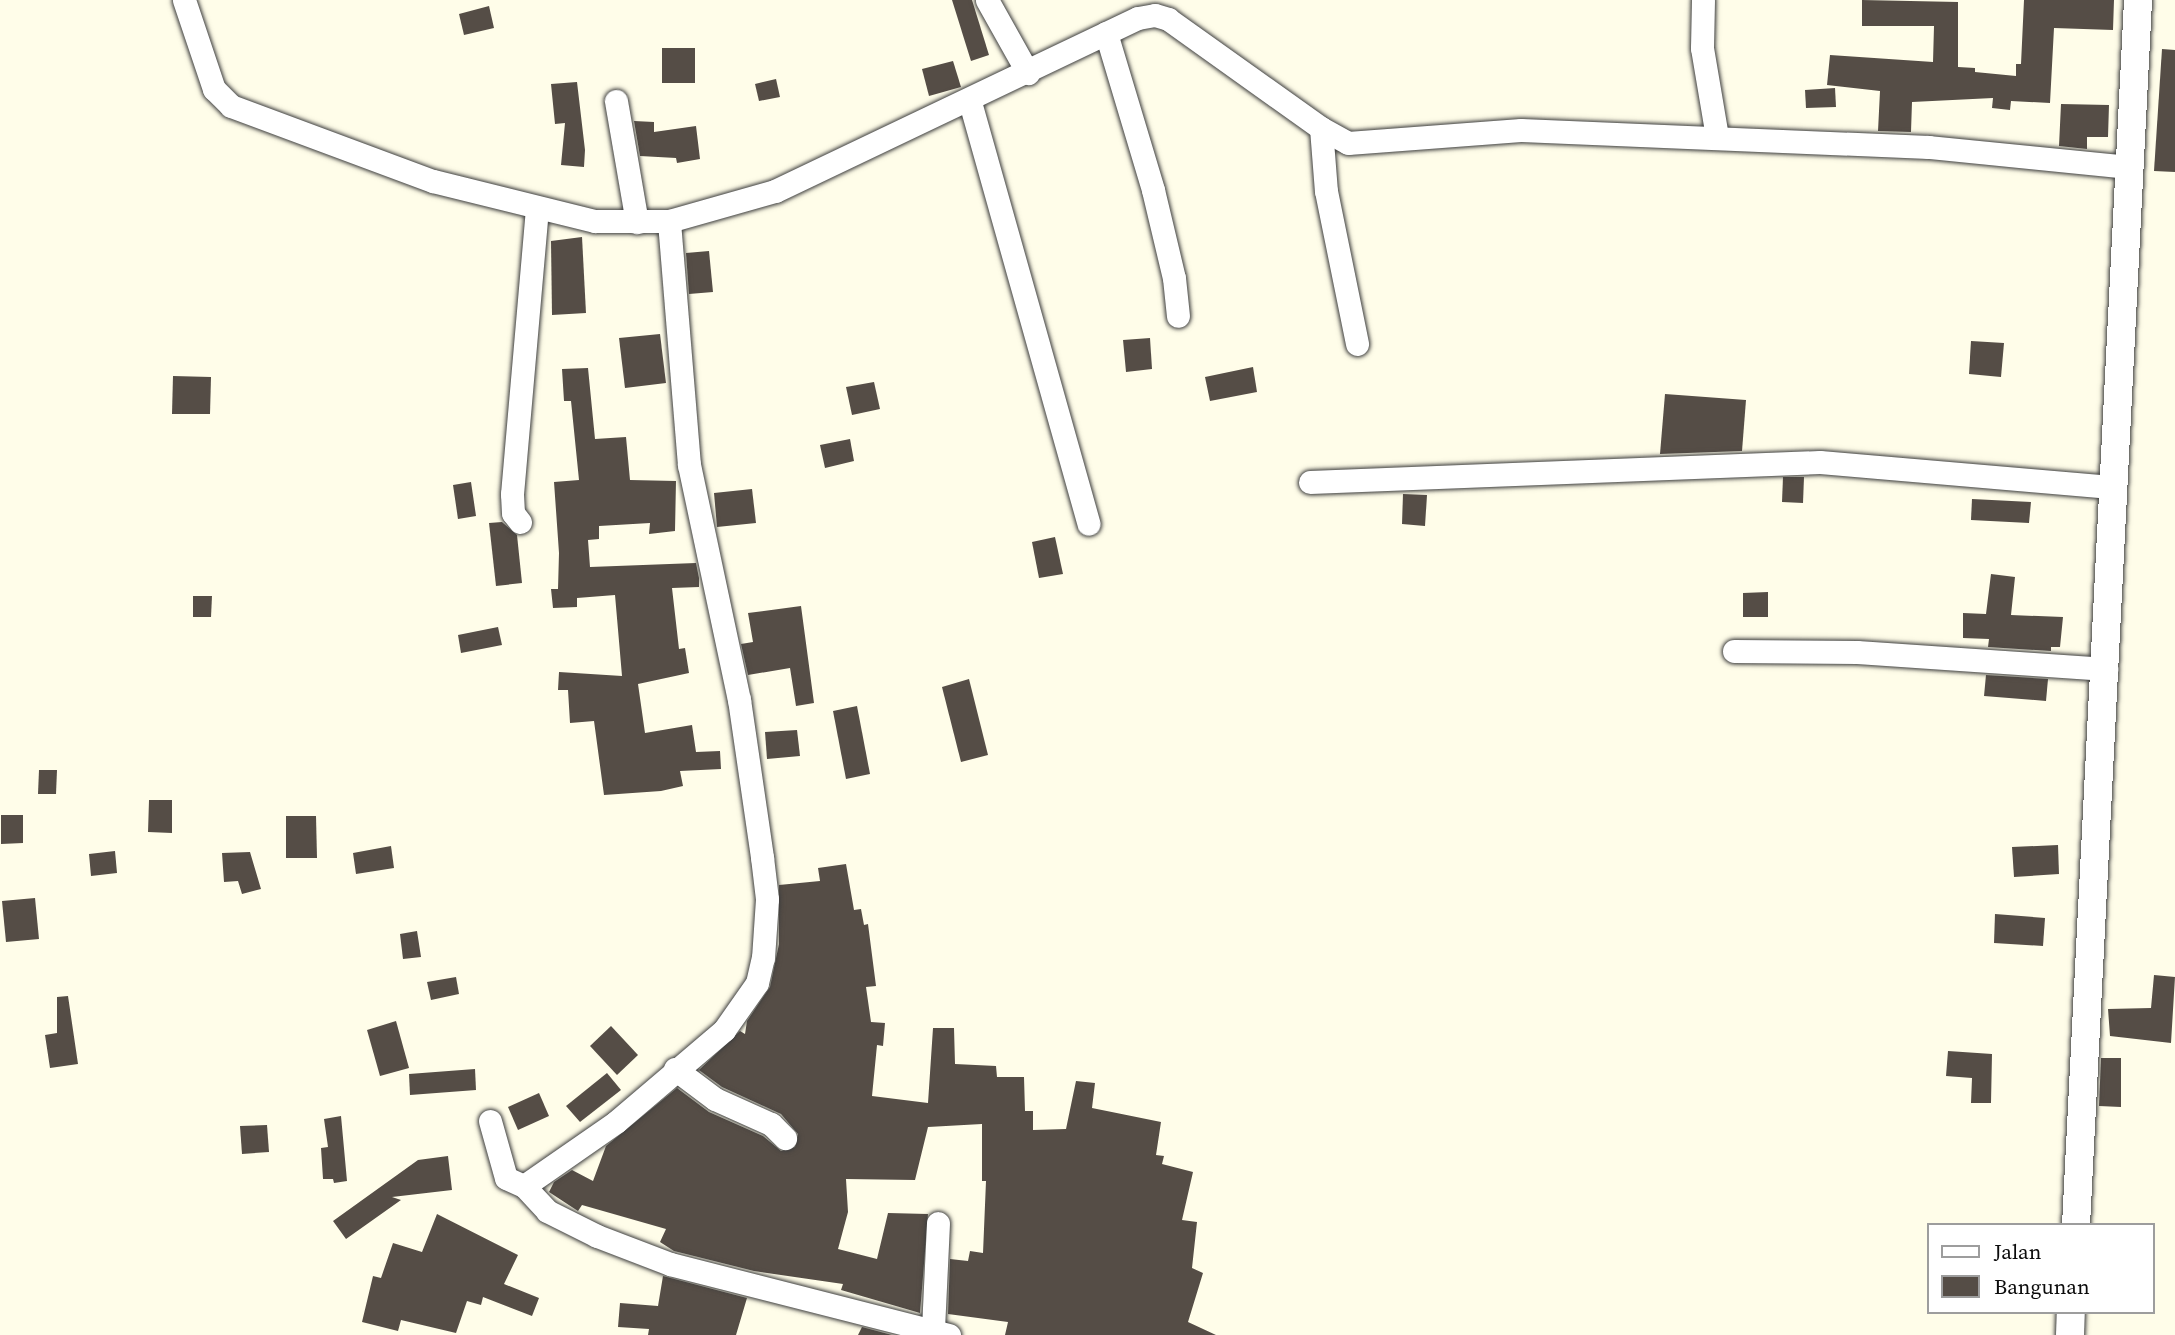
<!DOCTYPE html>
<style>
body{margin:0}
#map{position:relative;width:2175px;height:1335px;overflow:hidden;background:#fffde9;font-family:"Source Serif 4",serif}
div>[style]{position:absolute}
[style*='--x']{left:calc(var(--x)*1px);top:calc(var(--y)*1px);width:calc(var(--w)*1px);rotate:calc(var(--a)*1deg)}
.building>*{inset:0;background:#554d46}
.roads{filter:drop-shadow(0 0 2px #3e3e3e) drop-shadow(0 0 2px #3e3e3e)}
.minor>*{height:23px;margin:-11.5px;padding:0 11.5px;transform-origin:11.5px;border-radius:11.5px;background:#fff}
.tertiary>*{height:28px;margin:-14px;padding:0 14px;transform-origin:14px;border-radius:14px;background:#fff}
span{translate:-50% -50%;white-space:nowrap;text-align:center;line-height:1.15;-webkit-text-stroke:7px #fff;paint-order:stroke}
.legend{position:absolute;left:1927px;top:1223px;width:228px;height:91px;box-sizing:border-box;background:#fff;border:2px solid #9d9d9d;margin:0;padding:9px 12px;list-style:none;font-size:21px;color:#0b0b0b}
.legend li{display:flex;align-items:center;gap:14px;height:35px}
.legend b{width:35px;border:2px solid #9d9d9d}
</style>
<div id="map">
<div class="building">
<div style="clip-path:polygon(952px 0,972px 0,989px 55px,971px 61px)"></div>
<div style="clip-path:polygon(1862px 0,1958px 2px,1958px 67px,1975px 68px,1975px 72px,2016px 76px,2016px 64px,2021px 64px,2024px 0,2114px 0,2113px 30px,2054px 28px,2050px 103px,2011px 101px,2010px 110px,1992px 108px,1993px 98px,1912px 102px,1911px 132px,1878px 131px,1880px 91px,1827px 85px,1830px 55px,1933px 62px,1934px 26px,1862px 26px)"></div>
<div style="clip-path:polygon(489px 6px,494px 28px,464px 35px,459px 14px)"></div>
<div style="clip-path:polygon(662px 48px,695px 48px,695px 83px,662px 83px)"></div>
<div style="clip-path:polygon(2162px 49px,2175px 50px,2175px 172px,2154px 171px)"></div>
<div style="clip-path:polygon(953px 61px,961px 87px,929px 96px,922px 69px)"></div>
<div style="clip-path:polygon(776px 79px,780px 97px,759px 101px,755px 84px)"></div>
<div style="clip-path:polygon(577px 82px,585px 150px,584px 167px,561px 165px,565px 123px,555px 124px,551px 84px)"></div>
<div style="clip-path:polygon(1835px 88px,1836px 107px,1806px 108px,1805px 90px)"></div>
<div style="clip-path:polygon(2061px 104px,2109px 105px,2108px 137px,2087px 137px,2087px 149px,2059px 146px)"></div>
<div style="clip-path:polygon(634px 121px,654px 122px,654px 132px,696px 126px,700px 159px,677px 163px,676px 158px,640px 156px)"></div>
<div style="clip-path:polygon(582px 237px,586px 313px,552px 315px,551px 241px)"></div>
<div style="clip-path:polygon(709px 251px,713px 292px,689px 294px,686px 253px)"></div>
<div style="clip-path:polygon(660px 334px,666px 383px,625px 388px,619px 338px)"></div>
<div style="clip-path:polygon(1150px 338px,1152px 369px,1126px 372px,1123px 340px)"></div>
<div style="clip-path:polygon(1971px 341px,2004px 343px,2001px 377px,1969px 374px)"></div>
<div style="clip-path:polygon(1253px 367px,1257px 392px,1210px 401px,1205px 377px)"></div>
<div style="clip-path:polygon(588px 368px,595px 439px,626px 437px,630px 480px,676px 481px,675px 531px,649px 534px,650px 523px,599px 526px,599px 539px,588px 540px,590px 567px,696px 563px,699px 578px,699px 587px,672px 588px,679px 649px,685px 648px,689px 673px,638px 684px,645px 733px,692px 725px,696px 752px,720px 751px,721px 769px,680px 771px,683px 786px,661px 791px,604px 795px,594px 721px,570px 723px,568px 690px,558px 690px,559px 672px,622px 676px,615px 595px,577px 598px,577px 607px,553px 608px,551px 589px,558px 589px,559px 553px,554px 482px,579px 480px,571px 401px,564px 401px,562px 369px)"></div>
<div style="clip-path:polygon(173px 376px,211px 377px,210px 414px,172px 414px)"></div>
<div style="clip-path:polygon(874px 382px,880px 409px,852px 415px,846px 387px)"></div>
<div style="clip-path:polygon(1665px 394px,1746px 400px,1742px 451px,1660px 454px)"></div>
<div style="clip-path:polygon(850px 439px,854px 461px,825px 468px,820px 445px)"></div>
<div style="clip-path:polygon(1783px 477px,1804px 477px,1803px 503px,1782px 502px)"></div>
<div style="clip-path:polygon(471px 482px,476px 516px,458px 519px,453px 485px)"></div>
<div style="clip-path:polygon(752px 489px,756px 523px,717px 527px,714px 493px)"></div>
<div style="clip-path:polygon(1403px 494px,1427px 495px,1425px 526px,1402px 524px)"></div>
<div style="clip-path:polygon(1972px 499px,2031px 502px,2029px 523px,1971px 520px)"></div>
<div style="clip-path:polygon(502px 522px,517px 535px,522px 583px,496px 586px,489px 523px)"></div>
<div style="clip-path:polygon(1055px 537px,1063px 574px,1039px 578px,1032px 542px)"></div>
<div style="clip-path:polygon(1991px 574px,2015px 577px,2011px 615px,2063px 617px,2060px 647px,2051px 647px,2051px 651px,1988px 647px,1989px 639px,1963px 638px,1963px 613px,1986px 614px)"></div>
<div style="clip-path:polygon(1768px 592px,1768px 617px,1743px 617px,1743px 593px)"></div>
<div style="clip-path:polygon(193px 596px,212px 596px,211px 617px,193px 617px)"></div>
<div style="clip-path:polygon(801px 606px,814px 703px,796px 706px,790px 668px,748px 675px,741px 644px,753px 642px,748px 613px)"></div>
<div style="clip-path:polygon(498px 627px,502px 645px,461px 653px,458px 635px)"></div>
<div style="clip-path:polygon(1986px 675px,2048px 679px,2046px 701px,1984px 696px)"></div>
<div style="clip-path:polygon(969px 679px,988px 755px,961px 762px,942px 687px)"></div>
<div style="clip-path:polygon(857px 706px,870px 774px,846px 779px,833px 711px)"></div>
<div style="clip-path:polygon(797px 730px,800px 756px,767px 759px,765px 732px)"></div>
<div style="clip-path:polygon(39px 770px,57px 770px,56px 794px,38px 794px)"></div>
<div style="clip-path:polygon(149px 800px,172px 800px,172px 833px,148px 832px)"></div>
<div style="clip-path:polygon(1px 815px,23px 815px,23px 843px,1px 844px)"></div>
<div style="clip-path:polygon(286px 816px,316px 816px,317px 858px,286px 858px)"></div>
<div style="clip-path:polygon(2058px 845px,2059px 874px,2014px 877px,2012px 847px)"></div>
<div style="clip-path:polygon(391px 846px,394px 868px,356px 874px,353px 853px)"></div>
<div style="clip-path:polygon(115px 851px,117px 873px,91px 876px,89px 854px)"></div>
<div style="clip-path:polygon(250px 852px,261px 889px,242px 894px,238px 881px,224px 882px,222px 853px)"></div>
<div style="clip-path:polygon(846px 864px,854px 910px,861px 909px,864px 925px,868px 924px,876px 986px,866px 987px,871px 1022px,885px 1023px,883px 1046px,877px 1045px,872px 1096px,928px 1103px,933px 1028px,954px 1028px,955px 1064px,996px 1066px,997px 1077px,1024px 1077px,1025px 1111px,1033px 1111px,1033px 1130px,1066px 1129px,1076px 1081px,1095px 1083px,1092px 1108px,1161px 1122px,1156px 1155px,1164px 1156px,1162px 1164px,1193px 1172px,1182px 1220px,1197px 1222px,1192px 1268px,1203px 1273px,1188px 1322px,1216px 1335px,1005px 1335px,1008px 1322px,948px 1314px,950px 1259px,968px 1261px,970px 1251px,983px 1253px,986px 1181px,982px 1181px,982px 1124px,928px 1127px,915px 1180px,846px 1179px,848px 1212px,838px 1249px,877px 1259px,888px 1213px,928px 1214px,920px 1313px,841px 1290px,843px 1284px,754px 1271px,674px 1251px,660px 1242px,666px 1229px,582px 1205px,578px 1211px,549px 1192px,554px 1182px,572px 1170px,593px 1181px,606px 1146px,677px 1088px,709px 1112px,763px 1136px,781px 1151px,795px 1147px,798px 1134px,781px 1114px,722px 1087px,699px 1070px,740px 1031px,745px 1034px,747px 1021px,770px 987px,779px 944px,779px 885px,820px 881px,818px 868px)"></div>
<div style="clip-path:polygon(35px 898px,39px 939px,6px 942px,2px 901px)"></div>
<div style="clip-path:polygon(1995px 914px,2045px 918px,2043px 946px,1994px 943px)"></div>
<div style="clip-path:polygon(417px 931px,421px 957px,403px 959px,400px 934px)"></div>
<div style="clip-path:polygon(2154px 975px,2175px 977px,2171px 1043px,2110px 1036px,2108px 1009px,2151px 1008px)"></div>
<div style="clip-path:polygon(456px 977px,459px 994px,431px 1000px,427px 982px)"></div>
<div style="clip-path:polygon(68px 996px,78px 1064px,50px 1068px,45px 1035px,57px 1033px,57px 997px)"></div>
<div style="clip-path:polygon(396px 1021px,409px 1068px,380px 1076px,367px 1030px)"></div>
<div style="clip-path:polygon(611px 1026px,638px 1055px,617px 1075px,590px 1046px)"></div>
<div style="clip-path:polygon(1948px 1051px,1992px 1054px,1991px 1103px,1971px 1103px,1972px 1078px,1946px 1076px)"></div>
<div style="clip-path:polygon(2101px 1058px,2121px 1058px,2121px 1107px,2099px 1106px)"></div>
<div style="clip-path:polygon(475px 1069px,476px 1090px,410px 1095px,409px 1074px)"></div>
<div style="clip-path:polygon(607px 1073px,621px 1090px,580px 1122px,566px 1106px)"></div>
<div style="clip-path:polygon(539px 1093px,549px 1116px,518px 1130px,508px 1107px)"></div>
<div style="clip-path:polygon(341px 1116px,347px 1181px,334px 1183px,333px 1179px,323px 1179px,321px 1148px,328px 1147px,324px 1119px)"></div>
<div style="clip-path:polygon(267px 1125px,269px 1152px,242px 1154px,240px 1126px)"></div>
<div style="clip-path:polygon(448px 1156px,452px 1190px,392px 1197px,401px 1200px,346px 1239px,333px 1221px,418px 1160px)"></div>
<div style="clip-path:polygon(437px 1214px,518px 1255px,504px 1284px,539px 1298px,532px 1316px,483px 1297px,481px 1305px,467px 1301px,456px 1333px,401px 1320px,398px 1331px,362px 1322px,373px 1276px,381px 1278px,393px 1243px,422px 1252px)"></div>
<div style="clip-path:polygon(663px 1276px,747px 1298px,736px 1335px,648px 1335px,649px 1329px,618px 1327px,620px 1303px,658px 1306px)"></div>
<div style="clip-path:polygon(862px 1327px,892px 1335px,858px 1335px)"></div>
</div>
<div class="roads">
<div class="minor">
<div style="--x:184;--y:0;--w:94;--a:71.4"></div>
<div style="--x:214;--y:89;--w:24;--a:45"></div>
<div style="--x:231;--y:106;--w:215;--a:20.4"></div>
<div style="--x:433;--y:181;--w:167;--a:13.9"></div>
<div style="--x:595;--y:221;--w:74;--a:0"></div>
<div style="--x:669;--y:221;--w:110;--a:-15.8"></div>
<div style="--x:775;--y:191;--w:402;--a:-25.5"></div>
<div style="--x:1138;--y:18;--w:17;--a:-10"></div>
<div style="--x:1155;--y:15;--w:14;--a:17"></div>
<div style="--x:1168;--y:19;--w:188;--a:35.5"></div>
<div style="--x:1321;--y:128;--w:31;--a:29"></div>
<div style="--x:1348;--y:143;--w:173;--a:-4.3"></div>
<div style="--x:1521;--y:130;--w:408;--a:2.4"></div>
<div style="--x:1929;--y:147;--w:202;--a:5.7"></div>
<div style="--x:987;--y:0;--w:84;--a:60.7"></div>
<div style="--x:1703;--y:0;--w:48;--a:91.2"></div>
<div style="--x:1702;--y:48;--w:90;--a:80.4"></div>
<div style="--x:1106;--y:33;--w:164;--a:73.3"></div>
<div style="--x:1153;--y:190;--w:90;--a:76.6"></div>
<div style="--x:1174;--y:278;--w:38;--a:84"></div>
<div style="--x:616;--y:101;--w:123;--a:80.2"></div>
<div style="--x:970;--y:102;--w:438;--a:74.3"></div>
<div style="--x:1321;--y:128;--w:63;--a:85.5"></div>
<div style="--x:1326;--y:191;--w:156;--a:78.5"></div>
<div style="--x:1310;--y:482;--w:510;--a:-2.25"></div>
<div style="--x:1820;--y:462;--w:295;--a:4.9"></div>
<div style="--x:520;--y:522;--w:11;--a:-128"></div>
<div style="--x:513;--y:513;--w:19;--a:-93"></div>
<div style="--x:512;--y:494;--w:287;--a:-85"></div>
<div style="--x:1734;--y:651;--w:123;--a:0.5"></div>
<div style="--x:1857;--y:652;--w:250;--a:3.9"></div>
<div style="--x:675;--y:1069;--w:50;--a:36.9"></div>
<div style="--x:715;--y:1099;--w:61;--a:24.1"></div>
<div style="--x:771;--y:1124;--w:20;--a:45"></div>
<div style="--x:490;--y:1121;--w:59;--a:74.3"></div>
<div style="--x:506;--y:1178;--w:20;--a:24"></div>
<div style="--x:524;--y:1186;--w:34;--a:47"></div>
<div style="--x:547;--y:1211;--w:56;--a:26.6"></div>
<div style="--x:597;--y:1236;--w:78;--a:21"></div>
<div style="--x:670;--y:1264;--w:288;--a:14.3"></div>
<div style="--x:524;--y:1186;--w:112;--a:-34.8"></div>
<div style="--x:616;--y:1122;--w:142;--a:-40.4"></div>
<div style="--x:724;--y:1030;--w:57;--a:-54.9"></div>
<div style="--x:757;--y:983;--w:26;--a:-77"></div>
<div style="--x:763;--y:958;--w:59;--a:-86.1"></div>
<div style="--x:767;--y:899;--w:42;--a:-96.8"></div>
<div style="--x:762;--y:857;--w:159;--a:-98.3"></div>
<div style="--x:739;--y:700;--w:240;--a:-102"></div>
<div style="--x:689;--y:465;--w:245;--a:-94.7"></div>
<div style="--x:933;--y:1329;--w:106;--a:-87.3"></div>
</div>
<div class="tertiary">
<div style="--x:2076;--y:1225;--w:1227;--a:-87.1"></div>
<div style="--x:2070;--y:1335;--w:23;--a:-88"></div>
</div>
</div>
<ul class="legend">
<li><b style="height:9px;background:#fff"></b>Jalan</li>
<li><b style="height:19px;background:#554d46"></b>Bangunan</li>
</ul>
</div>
